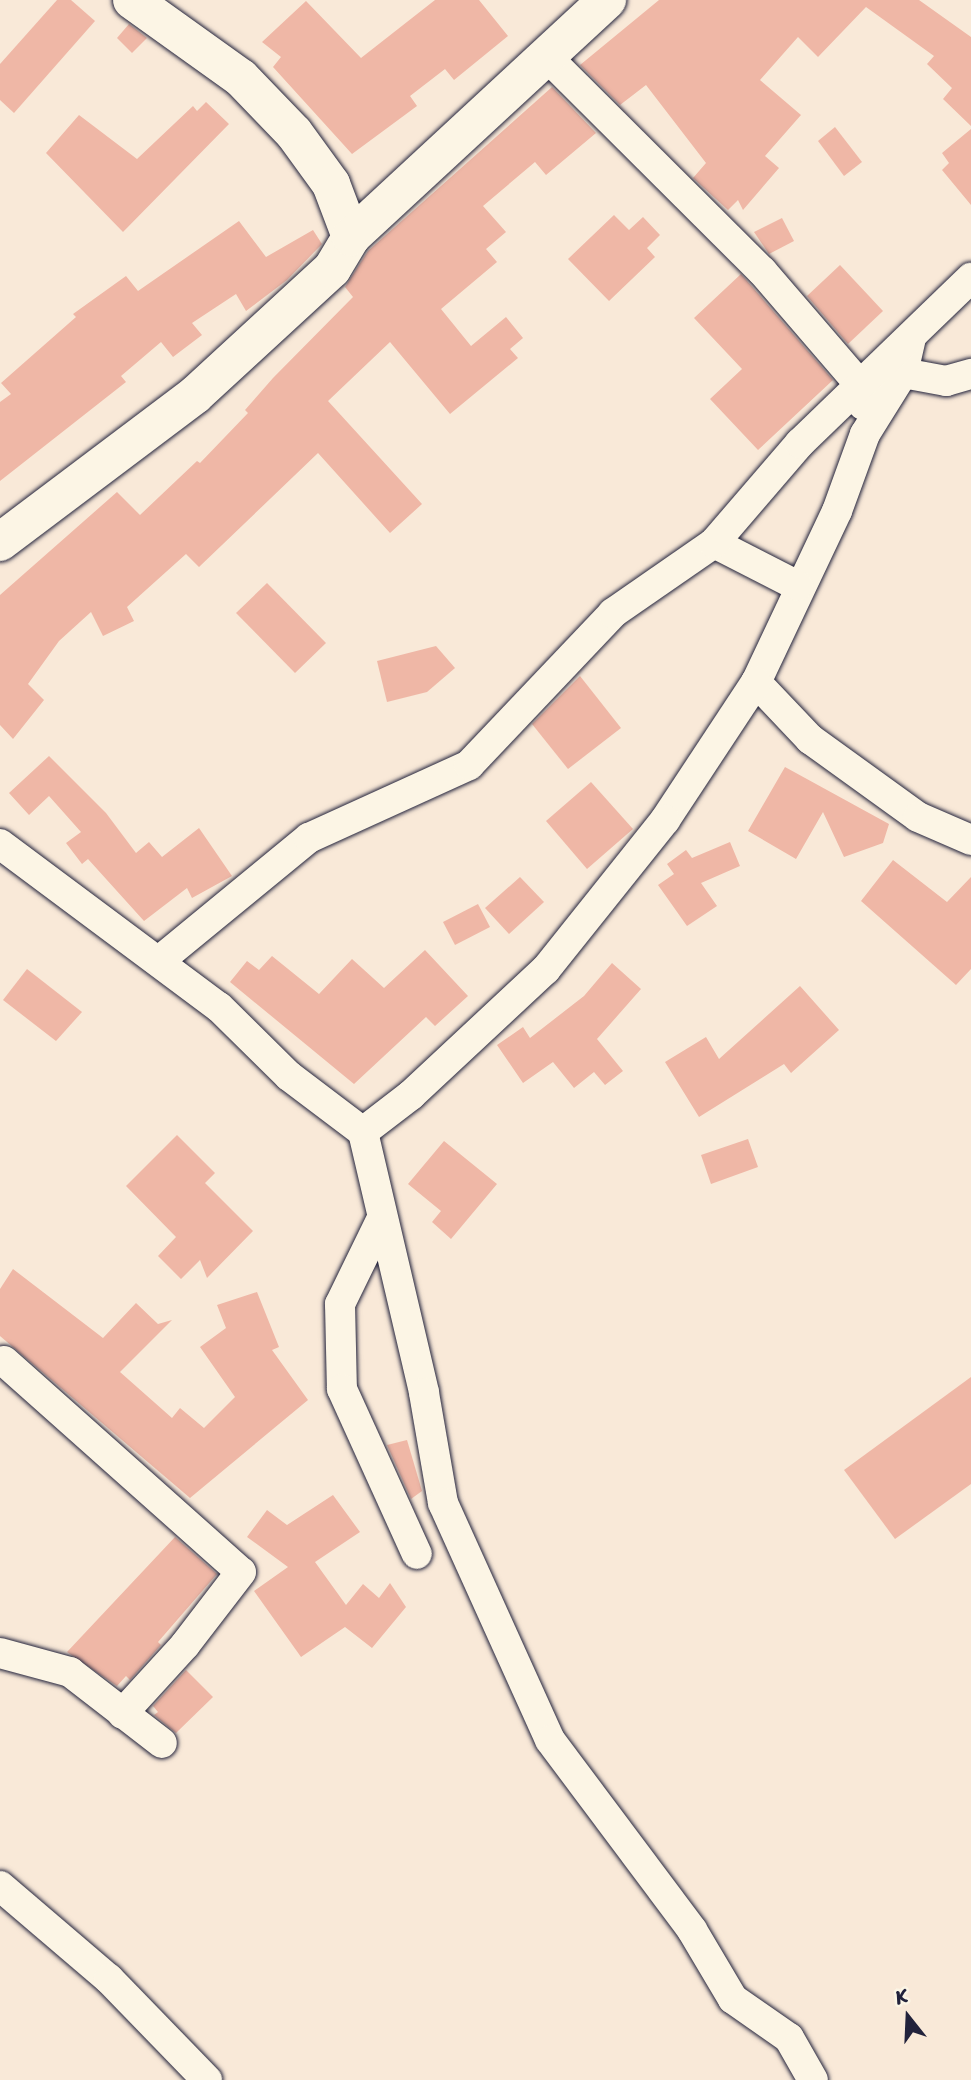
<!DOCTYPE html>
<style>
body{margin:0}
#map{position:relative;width:971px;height:2080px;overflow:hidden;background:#f9e9d8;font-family:Sriracha,sans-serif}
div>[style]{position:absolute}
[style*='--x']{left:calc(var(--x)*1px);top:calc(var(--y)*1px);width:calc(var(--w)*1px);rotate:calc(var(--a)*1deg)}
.building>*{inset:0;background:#efb7a6}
.roads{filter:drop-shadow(0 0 2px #22223b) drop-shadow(0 0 2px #22223b)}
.street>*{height:30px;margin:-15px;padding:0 15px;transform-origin:15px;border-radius:15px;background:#fcf5e5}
.secondary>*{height:38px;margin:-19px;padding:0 19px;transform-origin:19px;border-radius:19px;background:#fcf5e5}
span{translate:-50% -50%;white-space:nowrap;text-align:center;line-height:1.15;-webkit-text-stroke:6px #fcf5e5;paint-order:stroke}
.north{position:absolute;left:873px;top:1982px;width:70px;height:70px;-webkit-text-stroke:5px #fcf5e5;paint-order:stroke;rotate:342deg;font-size:19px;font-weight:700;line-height:28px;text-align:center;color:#22223b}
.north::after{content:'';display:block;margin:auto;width:24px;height:32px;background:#22223b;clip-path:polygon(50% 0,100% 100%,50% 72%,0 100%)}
</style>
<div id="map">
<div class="building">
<div style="clip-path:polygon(57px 0,71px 0,95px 21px,14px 113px,0 100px,0 64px)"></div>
<div style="clip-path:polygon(435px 0,479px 0,508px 36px,454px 80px,445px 69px,410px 96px,417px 106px,352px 154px,273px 67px,281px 57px,262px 42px,306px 1px,361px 58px)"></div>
<div style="clip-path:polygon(659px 0,919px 0,971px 37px,971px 126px,943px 99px,952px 88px,927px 64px,934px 56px,866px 7px,818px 57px,798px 37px,760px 80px,801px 115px,765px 156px,779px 168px,743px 210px,738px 200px,728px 210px,693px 178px,706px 163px,646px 85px,620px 105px,580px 65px)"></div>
<div style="clip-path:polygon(129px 24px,147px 38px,132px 53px,117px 38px)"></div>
<div style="clip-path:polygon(552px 87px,596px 133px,546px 175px,535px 162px,483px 206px,506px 232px,486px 249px,497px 262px,441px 309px,471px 346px,506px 317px,523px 338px,510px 349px,518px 358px,450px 414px,390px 342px,328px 401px,422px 504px,390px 533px,318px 453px,199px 567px,186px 554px,127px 607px,134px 621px,103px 636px,91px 612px,59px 641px,28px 684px,44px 700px,13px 739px,0 725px,0 595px,117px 492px,140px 515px,197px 461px,200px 463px,248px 413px,245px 410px,273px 378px,353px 297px,345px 287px,368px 251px)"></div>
<div style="clip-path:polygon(206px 102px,229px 124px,123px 232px,46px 153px,79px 115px,137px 159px,193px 106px,197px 111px)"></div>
<div style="clip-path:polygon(835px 127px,862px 162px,844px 176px,818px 141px)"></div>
<div style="clip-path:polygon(971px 129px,971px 205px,942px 170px,949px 163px,942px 153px)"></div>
<div style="clip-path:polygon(614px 215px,629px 230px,643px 217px,660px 235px,647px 248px,655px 257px,609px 301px,568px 259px)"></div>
<div style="clip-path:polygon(782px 218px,794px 241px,769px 254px,754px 232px)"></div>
<div style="clip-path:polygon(239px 221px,266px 257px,313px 230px,322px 244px,287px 280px,246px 311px,236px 294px,192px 323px,202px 335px,173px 357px,161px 342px,121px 376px,126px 382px,0 481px,0 402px,11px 394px,1px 383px,76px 317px,73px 314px,126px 276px,138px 291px)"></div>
<div style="clip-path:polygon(840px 265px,883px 311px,848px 344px,807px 296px)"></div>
<div style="clip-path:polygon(741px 274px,833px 380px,758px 450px,710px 399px,742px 369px,694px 318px)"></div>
<div style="clip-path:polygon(267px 583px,326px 643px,295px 673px,236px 613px)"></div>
<div style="clip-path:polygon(436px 646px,455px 668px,427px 692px,387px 702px,377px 661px)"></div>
<div style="clip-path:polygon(580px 676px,621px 728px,568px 769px,532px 724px)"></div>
<div style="clip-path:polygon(49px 756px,106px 813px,136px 853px,149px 842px,162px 857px,199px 828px,232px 876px,192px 898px,187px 888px,144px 921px,88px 859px,82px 864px,66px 843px,81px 832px,49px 796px,29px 815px,9px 793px)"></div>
<div style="clip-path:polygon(785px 767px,889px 824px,883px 843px,844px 857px,823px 812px,796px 859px,748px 831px)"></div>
<div style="clip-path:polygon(591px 782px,633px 829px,587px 869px,546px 821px)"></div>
<div style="clip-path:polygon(730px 842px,740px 866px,701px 883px,717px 906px,687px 926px,658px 885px,674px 874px,667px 864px,686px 850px,692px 858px)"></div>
<div style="clip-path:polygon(893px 860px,947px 902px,971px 877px,971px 969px,956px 985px,861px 901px)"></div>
<div style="clip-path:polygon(520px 877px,544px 902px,509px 934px,485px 908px)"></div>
<div style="clip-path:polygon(478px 904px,490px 927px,455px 945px,443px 922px)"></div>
<div style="clip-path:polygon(425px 950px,468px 996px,435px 1026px,426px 1017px,354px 1084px,230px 982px,247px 961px,259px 970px,272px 956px,319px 994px,352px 959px,384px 988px)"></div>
<div style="clip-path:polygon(612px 963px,641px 989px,597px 1039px,623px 1071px,605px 1085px,594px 1072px,574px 1088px,553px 1062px,523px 1083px,497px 1045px,523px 1027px,530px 1038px,584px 996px)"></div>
<div style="clip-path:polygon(27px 969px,82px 1012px,56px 1041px,3px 1000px)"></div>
<div style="clip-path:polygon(800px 986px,839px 1030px,791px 1073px,784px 1064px,699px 1117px,665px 1062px,706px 1037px,719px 1059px)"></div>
<div style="clip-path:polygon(177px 1135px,215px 1173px,205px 1183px,253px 1231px,207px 1278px,200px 1260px,181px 1279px,158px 1256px,176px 1237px,126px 1186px)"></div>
<div style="clip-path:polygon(748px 1139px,758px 1167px,711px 1184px,701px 1155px)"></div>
<div style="clip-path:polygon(444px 1141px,497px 1184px,451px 1239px,432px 1222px,441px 1211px,408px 1184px)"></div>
<div style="clip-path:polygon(13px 1269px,103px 1338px,136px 1303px,158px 1324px,172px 1320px,120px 1372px,172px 1418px,180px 1408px,204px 1428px,235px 1397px,200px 1347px,226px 1328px,217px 1305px,257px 1292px,279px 1347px,272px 1350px,308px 1400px,190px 1498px,0 1336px,0 1289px)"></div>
<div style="clip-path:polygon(971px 1377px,971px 1484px,895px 1539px,844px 1470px)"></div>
<div style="clip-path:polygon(407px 1440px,422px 1491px,411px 1499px,387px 1445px)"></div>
<div style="clip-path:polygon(333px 1495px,360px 1532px,315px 1562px,346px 1605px,363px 1584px,379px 1598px,390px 1583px,406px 1607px,372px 1648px,345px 1627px,301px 1657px,254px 1591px,288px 1567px,247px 1537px,267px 1510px,287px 1525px)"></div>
<div style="clip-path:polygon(175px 1537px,217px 1574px,158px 1642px,161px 1645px,130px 1680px,126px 1676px,117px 1686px,67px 1652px)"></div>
<div style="clip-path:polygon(186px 1670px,213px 1697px,176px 1733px,154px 1715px,158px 1712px,153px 1706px)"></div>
</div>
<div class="roads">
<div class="street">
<div style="--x:546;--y:56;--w:305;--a:44.9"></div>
<div style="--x:762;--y:271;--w:152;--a:49.3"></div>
<div style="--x:861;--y:386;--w:19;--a:84"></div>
<div style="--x:911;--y:338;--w:36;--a:103"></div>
<div style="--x:903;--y:373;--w:72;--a:121.9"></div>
<div style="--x:865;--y:434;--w:82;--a:110"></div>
<div style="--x:837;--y:511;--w:189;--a:115.3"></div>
<div style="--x:756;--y:682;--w:79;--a:46.5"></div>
<div style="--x:810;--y:739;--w:133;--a:35.8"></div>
<div style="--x:918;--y:817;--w:58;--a:23.5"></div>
<div style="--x:903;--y:373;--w:44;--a:10.5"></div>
<div style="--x:946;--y:381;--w:26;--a:-16"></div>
<div style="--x:714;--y:543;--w:94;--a:27.1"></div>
<div style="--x:756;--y:682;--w:165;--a:123.4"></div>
<div style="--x:665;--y:820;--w:191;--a:128.6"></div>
<div style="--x:546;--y:969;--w:185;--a:137"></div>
<div style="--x:411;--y:1095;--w:61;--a:142.4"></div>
<div style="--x:363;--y:1132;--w:268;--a:76.8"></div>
<div style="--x:424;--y:1393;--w:112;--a:80.2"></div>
<div style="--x:443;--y:1503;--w:260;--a:65.7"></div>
<div style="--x:550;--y:1740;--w:237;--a:53.2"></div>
<div style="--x:692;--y:1930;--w:80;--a:59.3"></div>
<div style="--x:733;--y:1999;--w:68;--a:34.9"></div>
<div style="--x:789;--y:2038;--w:48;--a:60.3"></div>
<div style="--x:0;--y:844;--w:273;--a:36.7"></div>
<div style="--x:219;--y:1007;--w:98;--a:44.6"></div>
<div style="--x:289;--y:1076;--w:93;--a:37.1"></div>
<div style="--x:159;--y:961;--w:194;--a:-39.4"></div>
<div style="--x:309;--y:838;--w:176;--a:-24.5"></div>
<div style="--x:469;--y:765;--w:209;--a:-46.5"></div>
<div style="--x:613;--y:613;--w:123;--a:-34.7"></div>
<div style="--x:714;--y:543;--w:132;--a:-49.3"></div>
<div style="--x:800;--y:443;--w:238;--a:-44"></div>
<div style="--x:382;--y:1218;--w:96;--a:116"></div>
<div style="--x:340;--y:1304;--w:85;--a:88.7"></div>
<div style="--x:342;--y:1389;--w:181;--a:65.6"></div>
<div style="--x:4;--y:1361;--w:317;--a:41.7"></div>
<div style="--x:241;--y:1572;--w:92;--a:127.5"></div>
<div style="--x:185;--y:1645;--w:93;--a:132.4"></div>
<div style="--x:0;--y:1653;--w:73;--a:15.2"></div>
<div style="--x:70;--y:1672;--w:116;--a:37.7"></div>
<div style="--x:0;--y:1886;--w:143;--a:40.5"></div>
<div style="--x:109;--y:1979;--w:141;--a:45.9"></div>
</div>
<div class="secondary">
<div style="--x:132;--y:0;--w:134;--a:35.6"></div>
<div style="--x:241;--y:78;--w:76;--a:46.1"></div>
<div style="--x:294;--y:133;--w:63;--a:54"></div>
<div style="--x:331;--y:184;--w:57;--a:69.3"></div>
<div style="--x:0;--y:542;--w:244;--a:-37"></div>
<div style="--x:195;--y:395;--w:186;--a:-42.6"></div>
<div style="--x:332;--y:269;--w:37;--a:-59"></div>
<div style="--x:351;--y:237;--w:349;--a:-42.8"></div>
</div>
</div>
<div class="north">K</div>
</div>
